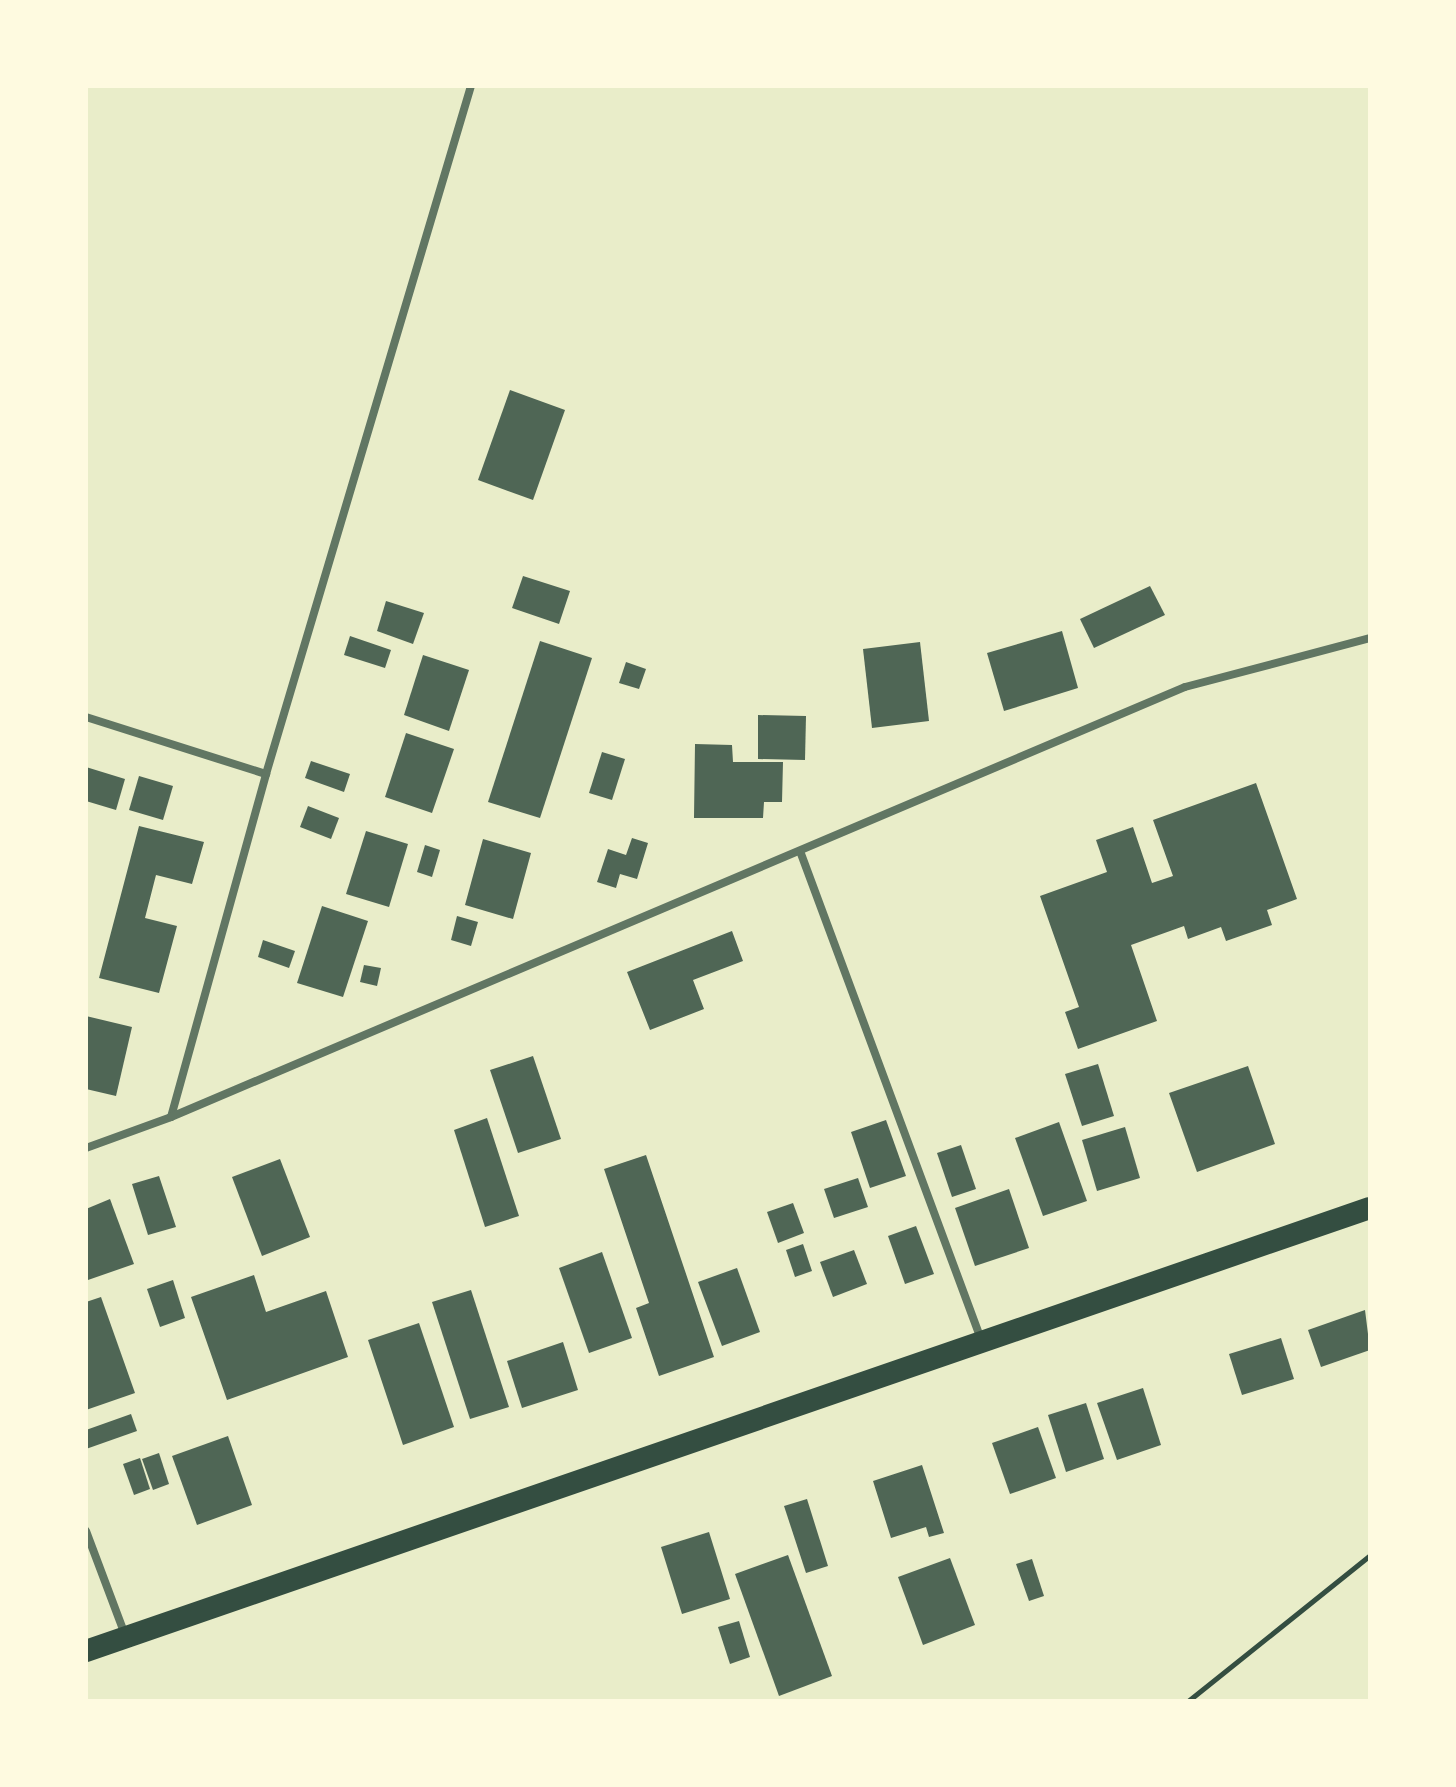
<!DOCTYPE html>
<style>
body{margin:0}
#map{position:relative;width:1456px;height:1787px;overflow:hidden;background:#e9edc9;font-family:"Public Sans",sans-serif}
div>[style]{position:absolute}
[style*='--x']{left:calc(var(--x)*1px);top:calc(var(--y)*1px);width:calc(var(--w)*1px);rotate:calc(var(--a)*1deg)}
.building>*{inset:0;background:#4f6655}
.path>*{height:5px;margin:-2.5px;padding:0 2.5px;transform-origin:2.5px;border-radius:2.5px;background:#344e41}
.minor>*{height:8px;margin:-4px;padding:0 4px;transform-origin:4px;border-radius:4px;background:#617663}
.trunk>*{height:22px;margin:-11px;padding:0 11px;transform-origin:11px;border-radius:11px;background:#344e41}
span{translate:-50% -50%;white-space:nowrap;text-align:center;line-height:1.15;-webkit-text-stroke:8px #fefae0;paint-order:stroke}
.frame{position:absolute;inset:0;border:88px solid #fefae0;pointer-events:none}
</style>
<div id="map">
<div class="building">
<div style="clip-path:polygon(510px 390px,565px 410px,533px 500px,478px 480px)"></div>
<div style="clip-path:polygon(523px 576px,570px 591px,559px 624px,512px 608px)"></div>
<div style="clip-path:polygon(1150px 586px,1165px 615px,1094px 648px,1080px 619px)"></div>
<div style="clip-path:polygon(386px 601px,424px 613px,413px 644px,377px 631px)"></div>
<div style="clip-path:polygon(1062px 631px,1078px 688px,1004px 711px,987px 653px)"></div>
<div style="clip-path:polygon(350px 636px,391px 650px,385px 668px,344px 655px)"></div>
<div style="clip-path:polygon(540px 641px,592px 658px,540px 818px,488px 802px)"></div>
<div style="clip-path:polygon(920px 642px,929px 721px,872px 728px,863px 649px)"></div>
<div style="clip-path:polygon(423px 655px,469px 670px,449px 731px,404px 715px)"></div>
<div style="clip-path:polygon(626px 662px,646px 669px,639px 689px,619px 683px)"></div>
<div style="clip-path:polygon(758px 715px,806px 716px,805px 760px,758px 759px)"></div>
<div style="clip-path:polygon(406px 733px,454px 749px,432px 813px,385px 797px)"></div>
<div style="clip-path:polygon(695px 744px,732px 745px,733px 762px,783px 762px,782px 802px,764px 802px,763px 818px,694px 818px)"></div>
<div style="clip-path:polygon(602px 752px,625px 759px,612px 800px,589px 793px)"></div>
<div style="clip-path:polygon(311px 761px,350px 774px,344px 792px,305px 778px)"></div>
<div style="clip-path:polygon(86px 767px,125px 779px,116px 810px,86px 801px)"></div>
<div style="clip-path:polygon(139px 776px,173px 786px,163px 820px,129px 810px)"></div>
<div style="clip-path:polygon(1256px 783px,1297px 899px,1267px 910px,1272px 925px,1226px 941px,1221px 927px,1188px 939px,1184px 926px,1131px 945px,1157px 1021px,1078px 1049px,1065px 1012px,1079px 1007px,1040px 896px,1107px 872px,1096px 840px,1133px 827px,1152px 883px,1173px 876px,1153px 820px)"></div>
<div style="clip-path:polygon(308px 806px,339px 818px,331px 839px,300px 827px)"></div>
<div style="clip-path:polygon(139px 826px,204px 842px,192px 884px,156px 875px,145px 918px,177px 926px,159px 993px,99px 978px)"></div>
<div style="clip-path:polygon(366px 831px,408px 844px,389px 907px,346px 894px)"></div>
<div style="clip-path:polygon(632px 838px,648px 843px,637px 879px,620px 874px,616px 888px,597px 882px,608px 849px,626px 855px)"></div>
<div style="clip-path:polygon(483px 839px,531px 853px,513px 919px,465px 905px)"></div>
<div style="clip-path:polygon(425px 845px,440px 850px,432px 877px,417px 872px)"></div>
<div style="clip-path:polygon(322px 906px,368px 921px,343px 997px,297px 983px)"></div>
<div style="clip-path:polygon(457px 916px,478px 922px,471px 946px,451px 940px)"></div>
<div style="clip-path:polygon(732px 931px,743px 961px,693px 980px,704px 1009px,650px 1030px,627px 972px)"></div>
<div style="clip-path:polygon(263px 940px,295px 951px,289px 968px,258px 957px)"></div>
<div style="clip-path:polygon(364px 965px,381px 968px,377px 986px,360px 982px)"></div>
<div style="clip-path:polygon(86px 1016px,132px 1027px,116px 1096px,86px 1089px)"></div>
<div style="clip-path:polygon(533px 1056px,561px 1139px,518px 1153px,490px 1070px)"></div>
<div style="clip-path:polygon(1098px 1064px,1114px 1116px,1082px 1126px,1065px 1074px)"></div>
<div style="clip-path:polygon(1248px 1066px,1275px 1144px,1197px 1172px,1169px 1093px)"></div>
<div style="clip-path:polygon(487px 1118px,519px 1216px,485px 1227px,454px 1130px)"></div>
<div style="clip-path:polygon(886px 1120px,906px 1176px,870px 1188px,851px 1132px)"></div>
<div style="clip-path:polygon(1059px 1122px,1087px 1201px,1043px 1216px,1015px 1138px)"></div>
<div style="clip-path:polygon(1125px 1127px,1140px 1178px,1097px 1191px,1082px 1140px)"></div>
<div style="clip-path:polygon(961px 1145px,976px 1189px,952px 1197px,937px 1153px)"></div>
<div style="clip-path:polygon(646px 1155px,714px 1357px,659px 1376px,636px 1308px,649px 1303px,604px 1169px)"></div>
<div style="clip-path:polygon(280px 1159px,310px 1237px,262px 1256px,232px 1177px)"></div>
<div style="clip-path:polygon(159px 1176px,176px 1227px,148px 1235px,132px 1184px)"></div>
<div style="clip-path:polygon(858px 1178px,868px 1207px,834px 1218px,824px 1189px)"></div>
<div style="clip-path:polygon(1009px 1189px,1029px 1248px,975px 1266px,955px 1208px)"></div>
<div style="clip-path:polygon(110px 1199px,134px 1264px,88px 1280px,86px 1209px)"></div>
<div style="clip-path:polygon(793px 1203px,804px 1233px,778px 1243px,767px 1212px)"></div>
<div style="clip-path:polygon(916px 1226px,934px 1274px,905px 1284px,888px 1236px)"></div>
<div style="clip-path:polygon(803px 1244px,812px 1271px,795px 1277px,786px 1250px)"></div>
<div style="clip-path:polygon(854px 1250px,867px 1284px,833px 1297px,820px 1262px)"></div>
<div style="clip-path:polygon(602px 1252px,632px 1338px,589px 1353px,559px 1268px)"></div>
<div style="clip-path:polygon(737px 1268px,760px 1332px,722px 1346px,698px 1282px)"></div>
<div style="clip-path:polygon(254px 1275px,266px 1312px,326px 1291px,348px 1357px,227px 1400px,191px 1297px)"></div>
<div style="clip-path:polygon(173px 1280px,185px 1318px,160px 1327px,147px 1289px)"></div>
<div style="clip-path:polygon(471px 1290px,509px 1407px,470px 1419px,432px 1302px)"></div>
<div style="clip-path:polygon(101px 1297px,135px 1393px,86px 1410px,86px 1302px)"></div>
<div style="clip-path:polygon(1365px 1310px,1370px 1350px,1321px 1367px,1308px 1330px)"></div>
<div style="clip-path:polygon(419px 1323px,454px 1427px,403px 1445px,368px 1340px)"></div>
<div style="clip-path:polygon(1281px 1338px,1294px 1379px,1242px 1395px,1229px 1354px)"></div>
<div style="clip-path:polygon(563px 1342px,578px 1390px,522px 1408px,507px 1361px)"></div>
<div style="clip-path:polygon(1143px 1388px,1161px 1445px,1117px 1460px,1097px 1403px)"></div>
<div style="clip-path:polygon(1086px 1403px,1104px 1459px,1066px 1472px,1048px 1415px)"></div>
<div style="clip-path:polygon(131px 1414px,137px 1431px,86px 1449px,86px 1430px)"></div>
<div style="clip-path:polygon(1038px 1427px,1056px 1478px,1010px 1494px,992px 1443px)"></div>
<div style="clip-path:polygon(228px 1436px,252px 1505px,197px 1525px,172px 1456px)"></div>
<div style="clip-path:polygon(159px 1453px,169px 1484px,153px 1490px,142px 1459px)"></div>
<div style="clip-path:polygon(140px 1458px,150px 1489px,134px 1495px,123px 1464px)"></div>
<div style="clip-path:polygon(922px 1465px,944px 1533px,929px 1537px,926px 1527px,891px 1538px,873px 1481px)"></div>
<div style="clip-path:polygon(807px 1499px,828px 1566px,806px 1573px,784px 1506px)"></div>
<div style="clip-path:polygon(709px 1532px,730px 1599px,682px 1614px,661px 1547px)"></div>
<div style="clip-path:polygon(788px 1555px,832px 1676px,779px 1696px,735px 1574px)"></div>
<div style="clip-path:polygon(950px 1558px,975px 1625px,923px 1645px,898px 1577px)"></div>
<div style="clip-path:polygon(1032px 1559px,1044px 1596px,1029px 1601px,1016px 1564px)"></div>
<div style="clip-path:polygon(739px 1621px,750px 1657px,730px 1664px,718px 1627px)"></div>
</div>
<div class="path">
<div style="--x:1188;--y:1701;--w:233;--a:-38.7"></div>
</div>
<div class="minor">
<div style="--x:86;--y:717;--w:189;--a:17.6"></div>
<div style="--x:800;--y:851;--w:524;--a:69.66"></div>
<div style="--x:171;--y:1117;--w:356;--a:-74.5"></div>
<div style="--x:266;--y:774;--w:718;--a:-73.41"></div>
<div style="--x:86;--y:1148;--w:90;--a:-20"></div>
<div style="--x:171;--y:1117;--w:1101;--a:-22.98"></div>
<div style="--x:1185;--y:687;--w:191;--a:-14.8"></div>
<div style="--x:86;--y:1531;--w:111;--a:69.4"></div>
</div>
<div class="trunk">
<div style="--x:86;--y:1651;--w:1358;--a:-19.04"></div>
</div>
<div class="frame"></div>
</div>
